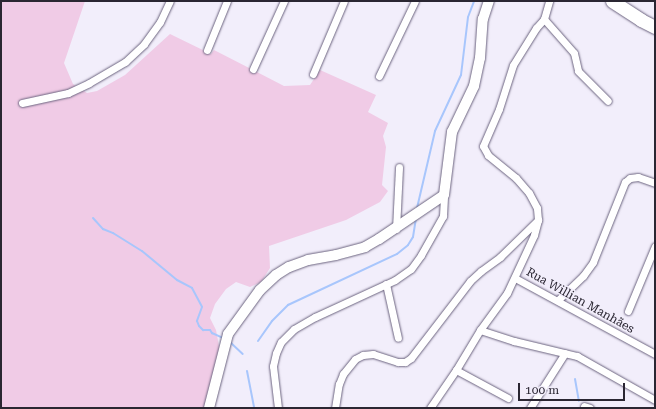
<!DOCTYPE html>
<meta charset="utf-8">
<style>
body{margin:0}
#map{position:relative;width:656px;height:409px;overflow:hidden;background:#f2eefb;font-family:"Roboto Serif",serif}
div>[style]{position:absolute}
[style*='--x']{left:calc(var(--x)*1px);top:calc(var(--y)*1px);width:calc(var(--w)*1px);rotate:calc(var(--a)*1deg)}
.green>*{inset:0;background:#f0cbe6}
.stream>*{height:2px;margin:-1px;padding:0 1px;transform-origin:1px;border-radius:1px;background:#a8c6fc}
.roads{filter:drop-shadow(0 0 1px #6b637f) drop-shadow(0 0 1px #6b637f)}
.street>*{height:7px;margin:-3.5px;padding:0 3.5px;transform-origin:3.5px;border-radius:3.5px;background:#fff}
.secondary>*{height:10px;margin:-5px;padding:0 5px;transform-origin:5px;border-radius:5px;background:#fff}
.highway>*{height:13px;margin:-6.5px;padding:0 6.5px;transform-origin:6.5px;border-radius:6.5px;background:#fff}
span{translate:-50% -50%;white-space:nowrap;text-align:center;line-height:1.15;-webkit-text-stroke:3px #f2eefb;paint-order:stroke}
.street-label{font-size:12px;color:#2a2632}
.frame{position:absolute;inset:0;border:2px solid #2a2632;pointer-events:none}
.scale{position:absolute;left:518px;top:383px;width:107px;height:18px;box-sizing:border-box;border:2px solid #2a2632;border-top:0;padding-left:5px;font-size:12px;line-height:14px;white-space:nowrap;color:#2a2632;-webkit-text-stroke:3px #f2eefb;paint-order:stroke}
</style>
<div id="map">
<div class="green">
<div style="clip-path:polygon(1px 1px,85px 1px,64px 63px,73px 84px,87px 93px,97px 91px,125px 75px,170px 34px,211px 54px,214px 50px,284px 86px,310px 85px,320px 70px,376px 95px,368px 112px,388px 123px,383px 136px,386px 147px,382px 185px,388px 191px,380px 202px,346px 220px,269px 246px,270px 268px,261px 282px,250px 287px,236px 282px,226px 289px,215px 304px,210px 318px,216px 330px,219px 346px,219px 365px,206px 408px,1px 408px)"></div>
</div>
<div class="stream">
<div style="--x:417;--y:208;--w:79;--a:-76.8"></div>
<div style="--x:435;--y:131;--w:62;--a:-65.1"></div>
<div style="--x:461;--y:75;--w:58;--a:-83.1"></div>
<div style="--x:468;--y:17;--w:17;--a:-69"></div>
<div style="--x:93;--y:218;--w:15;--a:48"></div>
<div style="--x:103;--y:229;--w:11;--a:22"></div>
<div style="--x:113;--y:233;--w:34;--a:32"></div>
<div style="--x:142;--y:251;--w:45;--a:39.6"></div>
<div style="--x:177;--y:280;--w:17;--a:28"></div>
<div style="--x:192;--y:288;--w:21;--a:62"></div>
<div style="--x:202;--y:307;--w:15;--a:110"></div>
<div style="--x:197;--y:321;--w:5;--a:68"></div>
<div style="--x:199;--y:326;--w:6;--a:45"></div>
<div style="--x:203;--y:330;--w:7;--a:0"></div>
<div style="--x:210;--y:330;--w:4;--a:56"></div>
<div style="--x:212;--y:333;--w:10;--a:24"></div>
<div style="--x:258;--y:341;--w:24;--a:-55"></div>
<div style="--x:272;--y:321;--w:23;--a:-45"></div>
<div style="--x:288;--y:305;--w:120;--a:-25.1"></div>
<div style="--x:397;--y:254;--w:14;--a:-39"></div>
<div style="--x:408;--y:245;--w:9;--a:-58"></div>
<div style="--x:413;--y:237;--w:18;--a:-81"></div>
<div style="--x:231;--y:343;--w:16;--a:43"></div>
<div style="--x:247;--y:371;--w:38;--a:79"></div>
<div style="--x:575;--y:379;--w:22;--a:80"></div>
</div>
<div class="roads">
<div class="street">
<div style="--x:544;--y:19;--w:45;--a:48.6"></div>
<div style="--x:574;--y:53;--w:18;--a:77"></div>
<div style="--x:578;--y:71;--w:42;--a:45"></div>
<div style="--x:207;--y:50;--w:53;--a:-67.8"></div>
<div style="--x:253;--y:69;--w:75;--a:-65.5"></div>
<div style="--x:313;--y:74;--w:79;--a:-67"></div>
<div style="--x:379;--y:76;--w:83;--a:-64.4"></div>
<div style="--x:22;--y:103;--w:47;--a:-12.3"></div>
<div style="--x:68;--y:93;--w:23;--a:-25"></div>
<div style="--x:89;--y:83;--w:42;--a:-30.3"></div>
<div style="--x:125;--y:62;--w:26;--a:-43"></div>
<div style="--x:144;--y:44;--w:27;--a:-54"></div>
<div style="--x:160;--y:22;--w:23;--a:-65"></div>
<div style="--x:396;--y:229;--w:62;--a:-87.2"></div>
<div style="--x:515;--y:278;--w:159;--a:28.5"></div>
<div style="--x:386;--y:284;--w:55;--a:77.5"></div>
<div style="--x:558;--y:300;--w:35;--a:-44"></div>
<div style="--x:583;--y:276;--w:17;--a:-54"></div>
<div style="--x:593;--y:262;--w:86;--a:-68.2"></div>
<div style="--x:625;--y:182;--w:6;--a:-39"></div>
<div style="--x:630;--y:178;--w:8;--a:-7"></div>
<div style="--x:638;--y:177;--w:18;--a:19"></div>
<div style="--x:628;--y:311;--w:70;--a:-67.4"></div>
<div style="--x:480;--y:330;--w:36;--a:18"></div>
<div style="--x:514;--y:341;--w:65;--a:13.4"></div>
<div style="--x:577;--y:356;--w:90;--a:29.4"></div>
<div style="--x:456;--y:370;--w:59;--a:28.3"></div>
<div style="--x:584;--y:406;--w:6;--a:18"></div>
<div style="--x:278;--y:408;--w:42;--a:-96.8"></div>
<div style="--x:273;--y:366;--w:13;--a:-77"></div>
<div style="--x:276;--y:353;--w:12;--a:-66"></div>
<div style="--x:281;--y:342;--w:18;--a:-45"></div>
<div style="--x:294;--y:329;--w:24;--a:-30"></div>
<div style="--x:315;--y:317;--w:88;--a:-24.8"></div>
<div style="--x:395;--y:280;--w:19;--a:-35"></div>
<div style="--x:411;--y:269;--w:17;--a:-54"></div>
<div style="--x:421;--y:255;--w:45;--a:-60.6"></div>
<div style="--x:443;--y:216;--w:21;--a:-87"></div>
<div style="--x:335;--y:408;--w:24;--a:-81"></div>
<div style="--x:339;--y:384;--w:11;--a:-68"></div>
<div style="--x:343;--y:374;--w:19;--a:-51"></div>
<div style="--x:355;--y:359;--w:9;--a:-27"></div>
<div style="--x:363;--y:355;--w:10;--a:-6"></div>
<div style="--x:373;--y:354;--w:26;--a:18"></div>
<div style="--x:398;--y:362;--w:7;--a:0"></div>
<div style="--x:405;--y:362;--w:7;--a:-34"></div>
<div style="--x:411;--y:358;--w:97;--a:-52.5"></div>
<div style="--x:470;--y:281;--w:15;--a:-42"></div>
<div style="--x:481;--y:271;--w:24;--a:-36"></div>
<div style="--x:500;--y:257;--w:53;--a:-44.2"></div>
<div style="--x:430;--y:408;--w:46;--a:-55.6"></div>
<div style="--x:456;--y:370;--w:47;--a:-59"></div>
<div style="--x:480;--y:330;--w:46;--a:-53.9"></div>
<div style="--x:507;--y:293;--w:64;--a:-65"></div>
<div style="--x:534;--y:235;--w:16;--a:-75"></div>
<div style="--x:538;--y:220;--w:12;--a:-95"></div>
<div style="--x:537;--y:208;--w:17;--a:-118"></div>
<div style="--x:529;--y:193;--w:20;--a:-131"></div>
<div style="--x:516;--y:178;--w:36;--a:-141"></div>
<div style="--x:488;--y:155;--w:10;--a:-119"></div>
<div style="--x:483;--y:146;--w:40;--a:-66.6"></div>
<div style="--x:499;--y:109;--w:46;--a:-72.3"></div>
<div style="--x:513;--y:65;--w:44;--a:-58.1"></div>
<div style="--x:536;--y:28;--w:12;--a:-48"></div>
<div style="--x:544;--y:19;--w:19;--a:-74"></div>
<div style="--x:530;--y:408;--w:65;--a:-57.5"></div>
</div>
<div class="secondary">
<div style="--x:209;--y:408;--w:76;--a:-75.6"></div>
<div style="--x:228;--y:334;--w:54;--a:-54"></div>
<div style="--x:260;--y:290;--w:22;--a:-43"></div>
<div style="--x:276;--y:275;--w:15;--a:-32"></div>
<div style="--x:289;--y:267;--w:20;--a:-20"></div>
<div style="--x:308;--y:260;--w:28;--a:-10"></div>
<div style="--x:336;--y:255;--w:30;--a:-15"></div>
<div style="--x:365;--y:247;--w:16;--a:-30"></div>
<div style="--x:379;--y:239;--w:78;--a:-34.1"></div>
<div style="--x:444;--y:195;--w:64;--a:-82.8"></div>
<div style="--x:452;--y:132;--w:51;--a:-64.4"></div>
<div style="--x:474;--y:86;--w:29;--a:-78"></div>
<div style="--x:480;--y:58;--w:39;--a:-86"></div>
<div style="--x:483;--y:19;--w:19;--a:-72"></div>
</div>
<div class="highway">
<div style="--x:612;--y:1;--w:35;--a:33"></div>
<div style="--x:641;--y:20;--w:16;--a:27"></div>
</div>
</div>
<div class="street-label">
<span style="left:580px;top:301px;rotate:29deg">Rua Willian Manhães</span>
</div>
<div class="frame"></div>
<div class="scale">100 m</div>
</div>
